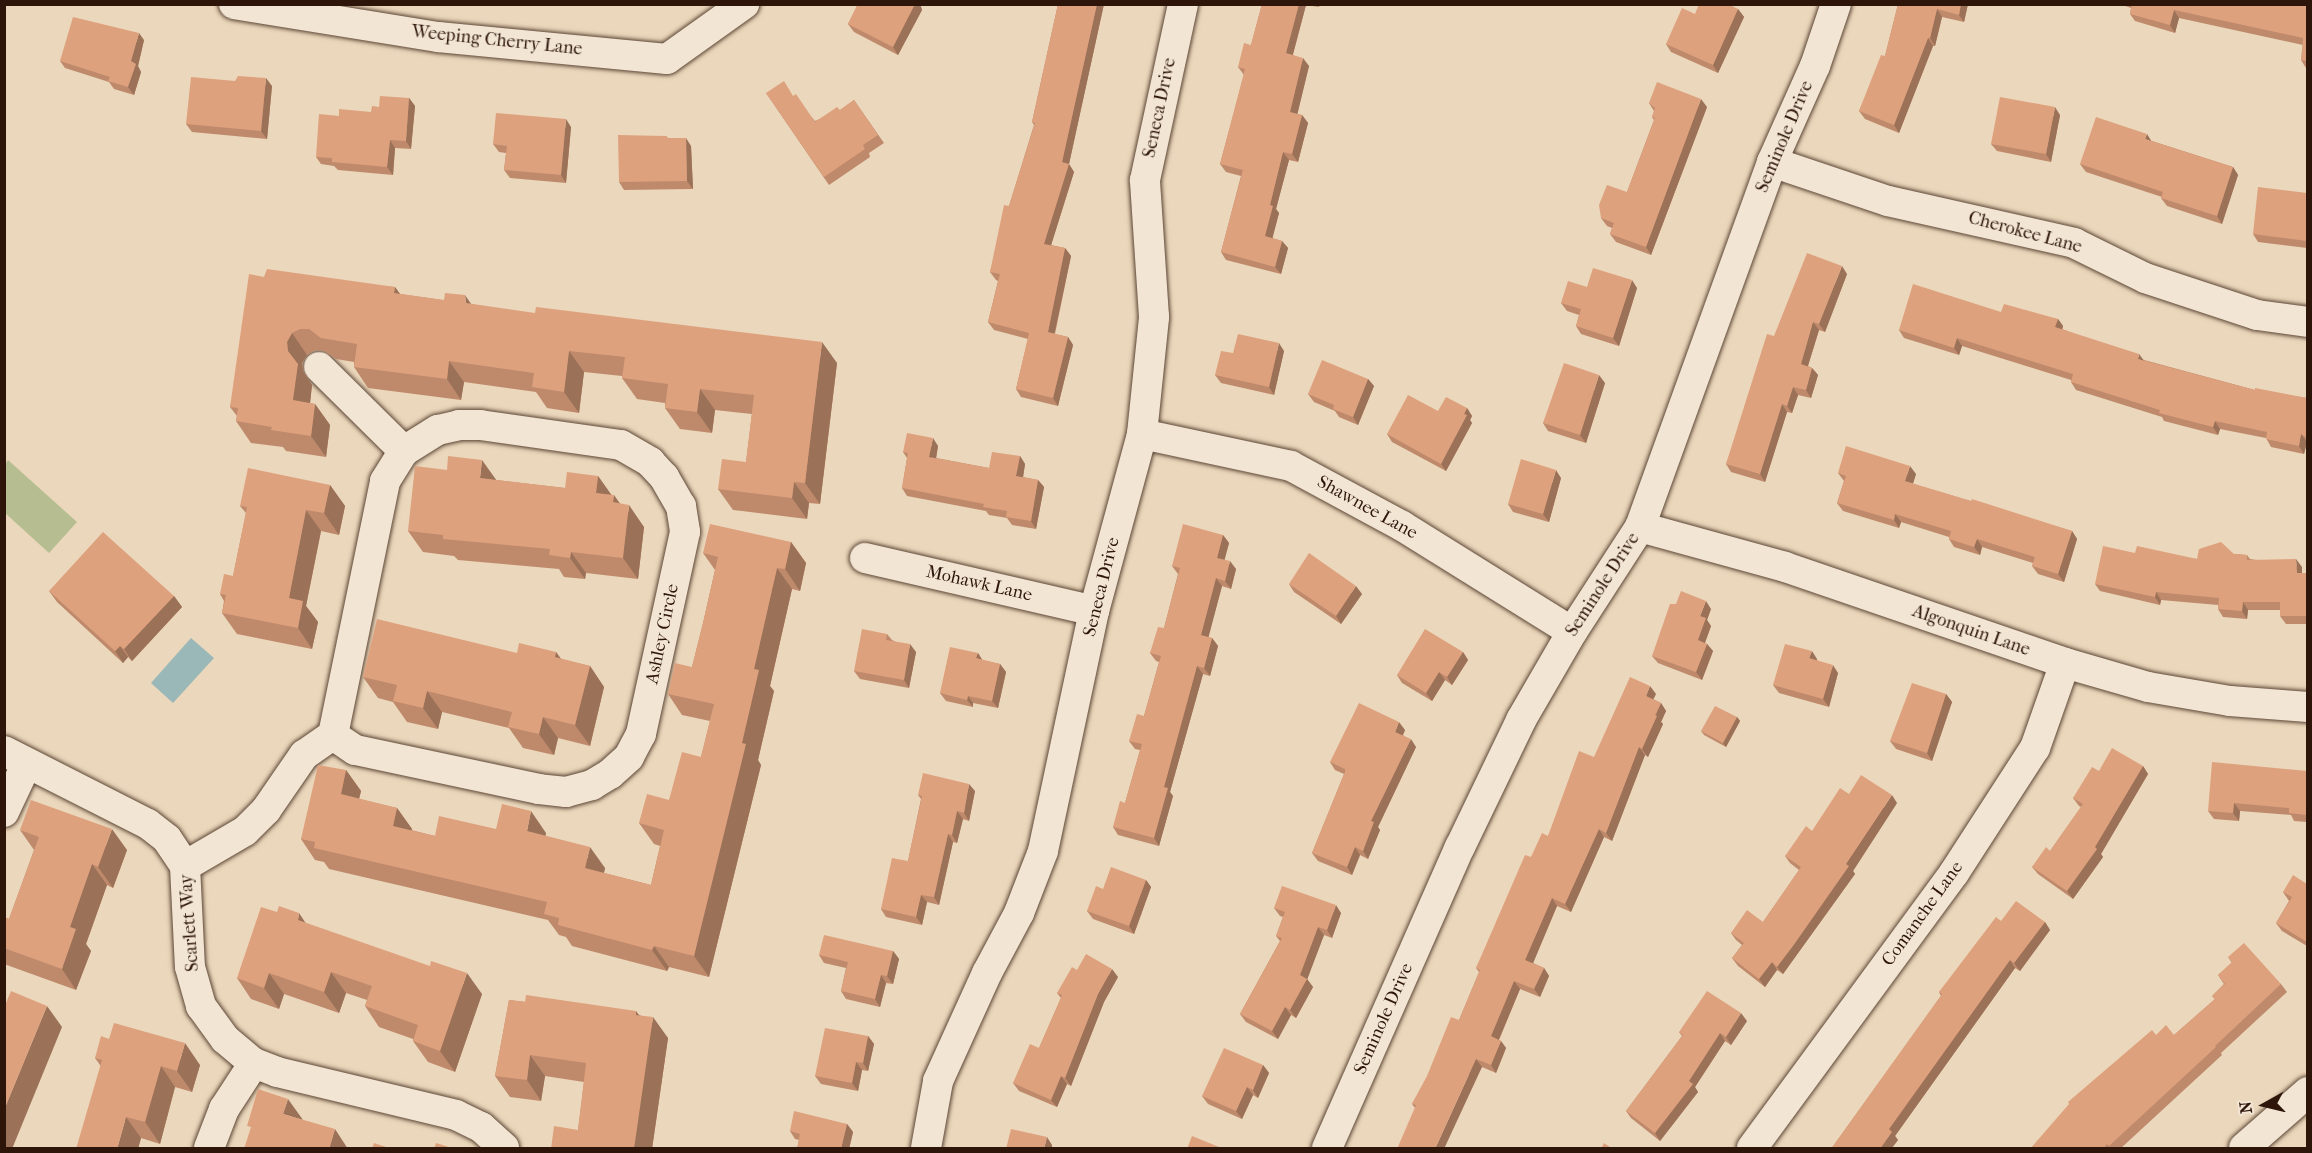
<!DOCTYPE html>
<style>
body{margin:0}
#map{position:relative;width:2312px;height:1153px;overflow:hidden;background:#ebd7bb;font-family:"IM FELL French Canon",serif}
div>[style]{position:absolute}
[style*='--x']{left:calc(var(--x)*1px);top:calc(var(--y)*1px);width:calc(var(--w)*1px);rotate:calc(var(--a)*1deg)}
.green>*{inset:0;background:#b6be91}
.water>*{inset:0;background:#9ab8b8}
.roads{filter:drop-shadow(0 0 2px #5c4636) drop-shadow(0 0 2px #5c4636)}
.street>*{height:30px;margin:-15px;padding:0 15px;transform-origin:15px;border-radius:15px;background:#f2e5d3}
.wall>*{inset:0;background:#bf8a6c}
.shaded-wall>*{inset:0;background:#9b7158}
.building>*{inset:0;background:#dea17e}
span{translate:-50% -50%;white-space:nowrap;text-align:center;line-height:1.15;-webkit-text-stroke:6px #f2e5d3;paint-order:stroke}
.street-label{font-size:18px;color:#2d1509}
.frame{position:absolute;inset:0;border:6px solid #2d1509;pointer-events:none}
.north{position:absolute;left:2234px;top:1075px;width:60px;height:60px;-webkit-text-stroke:4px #f2e5d3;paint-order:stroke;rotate:262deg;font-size:16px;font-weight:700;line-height:24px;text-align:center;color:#2d1509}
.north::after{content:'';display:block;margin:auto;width:21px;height:27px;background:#2d1509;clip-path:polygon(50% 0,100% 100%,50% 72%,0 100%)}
</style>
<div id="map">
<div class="green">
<div style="clip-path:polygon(8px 460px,77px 522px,49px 553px,5px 513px,5px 465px)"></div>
</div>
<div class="water">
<div style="clip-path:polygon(191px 638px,214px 658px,173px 703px,151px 683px)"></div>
</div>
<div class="roads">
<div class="street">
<div style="--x:234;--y:4;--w:207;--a:9.2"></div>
<div style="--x:438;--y:37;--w:230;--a:5.5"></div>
<div style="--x:667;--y:59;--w:95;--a:-35.5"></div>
<div style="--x:1772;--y:162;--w:122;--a:18.6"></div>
<div style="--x:1888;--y:201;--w:191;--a:12.7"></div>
<div style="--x:2074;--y:243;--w:79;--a:26.2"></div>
<div style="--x:2145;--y:278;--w:118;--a:18.3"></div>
<div style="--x:2257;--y:315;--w:51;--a:7.8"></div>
<div style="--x:319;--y:367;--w:120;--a:44.7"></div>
<div style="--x:1142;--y:434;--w:152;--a:12.1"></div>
<div style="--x:1291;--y:466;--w:126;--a:28.4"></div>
<div style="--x:1402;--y:526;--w:200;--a:31.9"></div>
<div style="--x:1640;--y:527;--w:150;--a:15.4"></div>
<div style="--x:1785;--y:567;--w:296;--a:18.9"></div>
<div style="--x:2065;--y:663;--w:86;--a:16.1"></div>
<div style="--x:2148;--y:687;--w:83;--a:9.7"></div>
<div style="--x:2230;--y:701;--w:78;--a:4.4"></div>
<div style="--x:865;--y:558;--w:235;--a:13"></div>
<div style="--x:4;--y:751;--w:161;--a:26.9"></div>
<div style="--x:148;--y:824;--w:24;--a:38"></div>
<div style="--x:167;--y:839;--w:32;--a:56"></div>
<div style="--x:185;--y:866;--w:101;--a:87.2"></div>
<div style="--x:190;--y:967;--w:41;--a:74.2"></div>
<div style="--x:201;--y:1006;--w:41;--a:54"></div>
<div style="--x:225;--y:1039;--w:38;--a:40"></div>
<div style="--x:254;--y:1063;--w:25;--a:21"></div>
<div style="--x:277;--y:1072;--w:184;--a:13.5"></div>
<div style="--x:456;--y:1115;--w:28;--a:26"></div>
<div style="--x:481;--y:1127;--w:31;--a:42"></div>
<div style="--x:4;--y:812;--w:52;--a:-64.9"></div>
<div style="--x:185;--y:866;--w:69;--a:-30.3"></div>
<div style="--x:245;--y:831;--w:30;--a:-45"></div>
<div style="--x:266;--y:810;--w:67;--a:-55.4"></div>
<div style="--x:304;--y:755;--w:35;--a:-35"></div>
<div style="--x:333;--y:735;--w:259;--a:-78.4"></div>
<div style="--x:385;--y:481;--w:36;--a:-58"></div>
<div style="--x:404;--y:451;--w:40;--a:-32"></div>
<div style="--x:438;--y:430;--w:22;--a:-13"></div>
<div style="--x:459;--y:425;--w:21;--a:0"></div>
<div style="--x:480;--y:425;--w:142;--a:8.1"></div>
<div style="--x:621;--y:445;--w:34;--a:30"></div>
<div style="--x:650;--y:462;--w:21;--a:47"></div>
<div style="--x:664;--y:477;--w:34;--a:60"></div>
<div style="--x:681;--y:506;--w:26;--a:81"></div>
<div style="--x:685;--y:532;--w:207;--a:102.3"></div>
<div style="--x:641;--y:734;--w:26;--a:118"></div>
<div style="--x:629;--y:757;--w:25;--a:138"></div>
<div style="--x:610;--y:774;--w:21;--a:149"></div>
<div style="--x:592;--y:785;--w:27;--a:165"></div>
<div style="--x:566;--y:792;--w:27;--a:-174"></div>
<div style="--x:539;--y:789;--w:188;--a:-168"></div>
<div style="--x:355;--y:750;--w:27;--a:-146"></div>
<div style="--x:209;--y:1148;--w:42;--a:-69"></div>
<div style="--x:224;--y:1109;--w:55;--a:-56.9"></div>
<div style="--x:926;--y:1148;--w:68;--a:-79.8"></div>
<div style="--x:938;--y:1081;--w:119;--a:-65.6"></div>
<div style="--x:987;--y:973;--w:68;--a:-61.9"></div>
<div style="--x:1019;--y:913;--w:66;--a:-68.8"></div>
<div style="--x:1043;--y:851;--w:245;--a:-78"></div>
<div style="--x:1094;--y:611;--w:183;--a:-74.8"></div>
<div style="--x:1142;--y:434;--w:118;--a:-84.1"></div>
<div style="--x:1154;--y:317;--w:137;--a:-93.8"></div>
<div style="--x:1145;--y:180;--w:180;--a:-77.8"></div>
<div style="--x:1327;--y:1148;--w:329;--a:-66.2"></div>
<div style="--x:1460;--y:847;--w:141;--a:-64.3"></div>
<div style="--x:1521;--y:720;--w:102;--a:-59.9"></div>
<div style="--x:1572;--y:632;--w:125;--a:-57.1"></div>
<div style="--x:1640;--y:527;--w:388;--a:-70.1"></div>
<div style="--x:1772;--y:162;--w:105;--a:-65.9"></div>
<div style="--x:1815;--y:66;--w:65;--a:-71.3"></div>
<div style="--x:1752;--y:1148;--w:341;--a:-53.7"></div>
<div style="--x:1954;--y:873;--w:149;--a:-57.1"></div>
<div style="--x:2035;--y:748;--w:90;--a:-70.6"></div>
<div style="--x:2244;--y:1148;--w:85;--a:-41.2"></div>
</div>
</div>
<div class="wall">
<div style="clip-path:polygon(858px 4px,920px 4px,922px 10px,898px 55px,854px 32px,848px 24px)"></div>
<div style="clip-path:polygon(1058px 4px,1104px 4px,1069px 164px,1074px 172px,1051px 245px,1065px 248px,1071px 256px,1055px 334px,1068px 337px,1073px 345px,1058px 406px,1021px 397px,1016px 389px,1028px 339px,994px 330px,988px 322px,998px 281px,996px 280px,990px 272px,1009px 206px,1034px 125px,1032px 122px)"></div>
<div style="clip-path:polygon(1262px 4px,1320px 4px,1319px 7px,1306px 5px,1293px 55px,1309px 66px,1297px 114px,1302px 115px,1308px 123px,1298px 162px,1289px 160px,1276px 209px,1279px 213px,1272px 238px,1282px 241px,1288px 248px,1281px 274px,1226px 260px,1221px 252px,1241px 176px,1226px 172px,1220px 164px,1244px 75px,1238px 67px,1251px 45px)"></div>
<div style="clip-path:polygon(1898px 4px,1968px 4px,1964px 22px,1942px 17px,1935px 46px,1933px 46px,1899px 133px,1865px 119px,1859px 111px,1885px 56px)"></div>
<div style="clip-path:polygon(2120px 4px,2307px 4px,2307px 68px,2306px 68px,2301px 60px,2303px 45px,2179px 18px,2175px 33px,2135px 21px,2130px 14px,2131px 8px)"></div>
<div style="clip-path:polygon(1738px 9px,1744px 17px,1718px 73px,1671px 52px,1666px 44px)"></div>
<div style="clip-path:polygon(144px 40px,138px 66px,141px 72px,134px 95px,114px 89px,109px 82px,65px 68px,60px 61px)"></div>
<div style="clip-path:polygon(235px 81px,272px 86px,267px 139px,192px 132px,186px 124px)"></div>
<div style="clip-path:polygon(766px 93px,793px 96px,815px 121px,840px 110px,854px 100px,884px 143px,869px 153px,870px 157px,829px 185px)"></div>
<div style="clip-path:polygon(409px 98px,415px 106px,411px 149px,395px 148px,393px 175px,338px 170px,334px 166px,321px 164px,316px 157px,339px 116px,371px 112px,379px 107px)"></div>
<div style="clip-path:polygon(1649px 103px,1707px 107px,1651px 255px,1616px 242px,1610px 234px,1612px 228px,1607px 226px,1601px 218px,1627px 192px,1654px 120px,1652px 117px,1654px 111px)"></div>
<div style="clip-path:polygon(2060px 115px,2051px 162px,1997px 151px,1991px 144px)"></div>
<div style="clip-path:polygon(571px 127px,566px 183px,510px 178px,504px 170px,506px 153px,499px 152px,493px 144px)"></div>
<div style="clip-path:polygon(666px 136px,668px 138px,691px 146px,693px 189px,624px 190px,619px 182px)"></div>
<div style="clip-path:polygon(2152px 141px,2233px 167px,2238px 175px,2222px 224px,2167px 206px,2161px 198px,2162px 197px,2086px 172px,2080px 164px)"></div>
<div style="clip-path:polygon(2307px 193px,2307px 248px,2258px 242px,2253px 234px)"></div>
<div style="clip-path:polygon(1847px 274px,1825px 332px,1819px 330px,1808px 366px,1812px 368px,1818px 375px,1811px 398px,1798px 395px,1792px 413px,1787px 412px,1765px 482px,1731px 472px,1726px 464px,1774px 336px)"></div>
<div style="clip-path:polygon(264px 277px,395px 287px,400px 294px,470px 304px,837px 363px,820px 504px,809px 503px,807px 519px,733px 510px,718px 489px,746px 462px,752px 414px,715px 410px,712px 433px,680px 429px,665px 408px,665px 403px,637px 399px,622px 378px,622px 376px,584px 372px,579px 413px,547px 408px,536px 392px,464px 382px,461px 400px,368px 388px,354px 367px,354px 362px,336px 359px,324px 351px,315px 350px,307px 355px,302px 363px,303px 371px,312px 385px,310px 403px,315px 404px,330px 425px,326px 457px,286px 451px,283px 447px,251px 443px,236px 421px,237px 416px,230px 407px)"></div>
<div style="clip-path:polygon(1587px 287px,1637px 288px,1619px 346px,1581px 334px,1576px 326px,1579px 315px,1567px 311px,1561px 303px)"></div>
<div style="clip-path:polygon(2001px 312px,2058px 319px,2063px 326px,2062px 329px,2144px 360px,2255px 390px,2307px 398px,2307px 443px,2307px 442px,2304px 454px,2271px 447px,2266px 438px,2220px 429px,2218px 435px,2164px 421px,2162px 417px,2076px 390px,2071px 382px,2071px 380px,1962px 346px,1959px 355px,1904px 338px,1899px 330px)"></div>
<div style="clip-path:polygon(1284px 351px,1274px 395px,1221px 383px,1215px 375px,1233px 353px)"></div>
<div style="clip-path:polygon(1368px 379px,1374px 386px,1358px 425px,1339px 417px,1335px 411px,1314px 402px,1308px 394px)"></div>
<div style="clip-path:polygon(1605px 383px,1586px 443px,1548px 431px,1543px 423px)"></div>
<div style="clip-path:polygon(1467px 408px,1472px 416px,1470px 420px,1472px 423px,1446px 471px,1392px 442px,1387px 434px,1438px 411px)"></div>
<div style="clip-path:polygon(938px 446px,936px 458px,989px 468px,1020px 456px,1025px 464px,1023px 477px,1038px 480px,1044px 487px,1036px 529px,1012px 525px,1007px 518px,989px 515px,986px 511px,907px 496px,902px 488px,907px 458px,903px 452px)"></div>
<div style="clip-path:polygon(447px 470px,496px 480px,565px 488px,598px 476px,611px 495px,644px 527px,638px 579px,586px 573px,585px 579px,564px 577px,559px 569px,458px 560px,454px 556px,423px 552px,408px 531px)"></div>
<div style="clip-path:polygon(1838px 473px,1916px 474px,1913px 484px,2072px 531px,2077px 539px,2064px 582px,2038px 574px,2032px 566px,2033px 563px,1982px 547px,1980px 555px,1954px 547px,1949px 539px,1949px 537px,1901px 522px,1899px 528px,1843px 511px,1837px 503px,1844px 481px)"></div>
<div style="clip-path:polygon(1561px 478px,1549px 522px,1513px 512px,1508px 504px)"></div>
<div style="clip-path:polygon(330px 485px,345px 506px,339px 535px,321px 531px,306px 606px,318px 622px,312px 649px,237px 634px,222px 613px,224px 601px,220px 594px,233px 576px,246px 513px,240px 506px)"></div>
<div style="clip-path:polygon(1223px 535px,1229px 543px,1224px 560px,1236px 569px,1231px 589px,1222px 586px,1208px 637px,1212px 638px,1218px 646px,1210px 676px,1203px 674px,1170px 792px,1173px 796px,1159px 846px,1118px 835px,1113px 827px,1125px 803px,1140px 750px,1135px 749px,1129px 741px,1144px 716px,1159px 662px,1156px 661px,1150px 653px,1164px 628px,1178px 574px,1172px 566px)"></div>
<div style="clip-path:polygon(791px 542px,806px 563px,800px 591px,792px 589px,770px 686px,774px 691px,758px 760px,761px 765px,709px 977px,669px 967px,667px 971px,572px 946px,566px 937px,559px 935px,548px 920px,329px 869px,324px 862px,315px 860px,301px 839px,346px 770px,361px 791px,359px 799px,397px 808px,412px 829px,411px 830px,435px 836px,496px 829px,546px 833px,545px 836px,605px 868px,604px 873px,651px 885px,660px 846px,654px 844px,639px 823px,669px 800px,701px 757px,710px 721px,682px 715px,668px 694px,692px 667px,703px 623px,715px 570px,703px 553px)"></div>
<div style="clip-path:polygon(2135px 553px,2197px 559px,2234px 554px,2247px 555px,2250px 559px,2302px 567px,2302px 573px,2307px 573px,2307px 624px,2286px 624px,2280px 616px,2280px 610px,2248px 610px,2247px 619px,2223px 617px,2218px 609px,2218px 605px,2161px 600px,2160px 605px,2100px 591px,2095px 584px)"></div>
<div style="clip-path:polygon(1289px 584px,1362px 594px,1341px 624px,1294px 592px)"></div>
<div style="clip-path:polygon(49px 591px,174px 596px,182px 607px,132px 661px,128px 657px,123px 663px,57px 602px)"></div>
<div style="clip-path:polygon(1711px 609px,1707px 620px,1711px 626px,1705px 643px,1707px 644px,1713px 651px,1702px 680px,1658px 663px,1652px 656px)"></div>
<div style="clip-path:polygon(887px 634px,892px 640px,916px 652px,909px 688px,860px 679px,854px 671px)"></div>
<div style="clip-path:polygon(556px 652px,561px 659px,590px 666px,604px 687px,590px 746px,558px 738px,554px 755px,523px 748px,509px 728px,442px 712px,438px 729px,407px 722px,393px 702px,378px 698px,363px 677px,517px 653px)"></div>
<div style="clip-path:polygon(1463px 652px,1468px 660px,1452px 685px,1445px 680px,1432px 701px,1402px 683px,1397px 675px)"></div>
<div style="clip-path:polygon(978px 653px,982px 660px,1000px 664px,1006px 672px,998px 708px,973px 703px,973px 707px,946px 701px,940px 693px)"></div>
<div style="clip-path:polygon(1817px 659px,1817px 660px,1838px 673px,1829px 707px,1779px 693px,1773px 685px)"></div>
<div style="clip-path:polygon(1656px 694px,1653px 699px,1661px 703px,1666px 711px,1661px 722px,1663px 724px,1648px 757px,1645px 755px,1612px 841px,1604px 837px,1571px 912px,1557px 906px,1533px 963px,1544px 968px,1549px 976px,1540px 997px,1520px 989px,1499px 1040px,1501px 1041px,1506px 1048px,1496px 1073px,1482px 1067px,1415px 1108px,1412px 1104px,1459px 1020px,1479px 972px,1476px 968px,1531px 857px,1548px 836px,1594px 757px)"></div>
<div style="clip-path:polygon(1946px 694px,1952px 702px,1932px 761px,1896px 749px,1890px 741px)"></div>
<div style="clip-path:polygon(1737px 717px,1740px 721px,1726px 747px,1704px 735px,1701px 731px)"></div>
<div style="clip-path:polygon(1405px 730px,1403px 735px,1416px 747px,1378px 827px,1380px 830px,1368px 859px,1360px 855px,1352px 875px,1318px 861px,1312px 853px,1344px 774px,1335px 770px,1330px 762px)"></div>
<div style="clip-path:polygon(2143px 766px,2148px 774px,2101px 854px,2103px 857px,2073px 899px,2038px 874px,2032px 867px,2050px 851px,2081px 807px,2079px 806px,2073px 798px,2099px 771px)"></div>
<div style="clip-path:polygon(2307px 771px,2307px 822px,2294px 821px,2291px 815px,2240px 811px,2239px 821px,2214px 819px,2208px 811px)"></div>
<div style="clip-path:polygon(975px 791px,969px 821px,963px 819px,957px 843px,953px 842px,939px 905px,927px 902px,922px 925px,886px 917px,881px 909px,908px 861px,921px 799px,918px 795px)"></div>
<div style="clip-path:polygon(1897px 803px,1853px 871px,1855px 874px,1783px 974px,1777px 970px,1765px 987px,1738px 966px,1732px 958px,1742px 945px,1736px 940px,1731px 933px,1763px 922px,1799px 870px,1790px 863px,1785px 856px,1812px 831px)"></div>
<div style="clip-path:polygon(20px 830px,127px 850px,113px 888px,107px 885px,86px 944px,91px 951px,76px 990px,4px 964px,4px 917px,9px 919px,34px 850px)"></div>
<div style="clip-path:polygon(1146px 880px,1151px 887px,1134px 934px,1093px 919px,1087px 911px,1103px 889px)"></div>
<div style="clip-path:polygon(2307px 884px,2307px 946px,2282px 931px,2276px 923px,2289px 901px,2283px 892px)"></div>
<div style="clip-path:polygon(1274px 908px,1341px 913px,1332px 938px,1324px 935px,1307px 979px,1313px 987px,1296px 1018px,1291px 1015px,1278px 1039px,1246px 1022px,1240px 1014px,1280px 941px,1276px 936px,1283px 917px,1280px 916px)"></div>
<div style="clip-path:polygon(2001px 921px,2045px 922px,2050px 930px,2020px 971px,2015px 968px,1895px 1136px,1898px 1140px,1891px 1149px,1831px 1149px,1941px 996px,1939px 992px)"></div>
<div style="clip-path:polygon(305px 923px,482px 994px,455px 1072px,428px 1062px,413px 1041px,413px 1039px,379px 1027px,365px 1006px,367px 1000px,346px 993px,339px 1013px,284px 994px,279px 1009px,251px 999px,237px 978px)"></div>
<div style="clip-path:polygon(893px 951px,899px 959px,893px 984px,886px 983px,880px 1007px,846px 999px,841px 991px,846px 968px,824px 963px,819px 955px)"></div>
<div style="clip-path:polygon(2228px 957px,2281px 984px,2287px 992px,2221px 1053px,2222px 1055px,2120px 1149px,2030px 1149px,2156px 1035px,2174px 1035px,2215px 999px,2212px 996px,2224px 984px,2218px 975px,2232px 963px)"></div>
<div style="clip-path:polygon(1077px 970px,1118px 977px,1104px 1002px,1071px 1086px,1067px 1084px,1057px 1107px,1019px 1091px,1013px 1083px,1039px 1048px,1061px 998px,1057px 993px)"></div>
<div style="clip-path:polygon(509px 1000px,640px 1015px,668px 1038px,652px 1149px,551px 1149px,578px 1130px,584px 1082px,545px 1076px,541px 1101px,510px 1097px,495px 1076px)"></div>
<div style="clip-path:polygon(1747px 1021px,1731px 1045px,1725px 1041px,1695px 1087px,1698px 1092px,1660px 1141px,1631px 1118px,1626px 1111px,1682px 1036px,1679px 1032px)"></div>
<div style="clip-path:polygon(868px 1036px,874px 1044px,868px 1071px,862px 1070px,858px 1091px,821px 1084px,815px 1076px)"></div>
<div style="clip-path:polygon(109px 1039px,200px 1065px,192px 1092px,175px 1087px,160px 1144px,141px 1138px,138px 1149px,100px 1065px,95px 1058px)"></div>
<div style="clip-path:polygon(1263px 1065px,1269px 1073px,1258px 1098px,1253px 1095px,1242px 1119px,1208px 1104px,1202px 1096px)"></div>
<div style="clip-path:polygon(847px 1124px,853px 1132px,849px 1149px,797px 1149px,799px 1140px,795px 1139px,790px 1131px)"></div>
</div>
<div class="shaded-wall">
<div style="clip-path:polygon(915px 4px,920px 4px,922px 10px,898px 55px,893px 47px)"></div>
<div style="clip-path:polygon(1097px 4px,1104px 4px,1069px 164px,1074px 172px,1049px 252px,1044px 244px)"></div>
<div style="clip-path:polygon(1299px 4px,1306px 5px,1291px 61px,1286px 53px)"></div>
<div style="clip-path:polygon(1961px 4px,1968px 4px,1964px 22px,1959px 15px)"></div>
<div style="clip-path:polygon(1738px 9px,1744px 17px,1718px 73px,1713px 65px)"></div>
<div style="clip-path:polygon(1937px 9px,1942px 17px,1935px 46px,1930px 38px)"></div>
<div style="clip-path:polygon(2174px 10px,2179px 18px,2175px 33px,2170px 25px)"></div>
<div style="clip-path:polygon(139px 33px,144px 40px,138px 66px,141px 72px,134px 95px,128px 87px,131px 61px)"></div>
<div style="clip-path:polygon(1928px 38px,1933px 46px,1899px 133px,1894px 125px)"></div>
<div style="clip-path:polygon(1303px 58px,1309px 66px,1296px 120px,1290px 112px)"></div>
<div style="clip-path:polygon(266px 78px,272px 86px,267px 139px,261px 131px)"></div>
<div style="clip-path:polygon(409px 98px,415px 106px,411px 149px,406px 141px)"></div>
<div style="clip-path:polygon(1701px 99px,1707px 107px,1651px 255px,1646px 247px)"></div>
<div style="clip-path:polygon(2055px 107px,2060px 115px,2051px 162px,2046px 154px)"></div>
<div style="clip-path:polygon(1302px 115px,1308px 123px,1298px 162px,1292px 154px)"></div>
<div style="clip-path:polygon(566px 119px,571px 127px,566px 183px,561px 175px)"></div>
<div style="clip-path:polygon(2147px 134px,2152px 142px,2145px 139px)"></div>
<div style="clip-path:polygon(686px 138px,691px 146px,693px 189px,687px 181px)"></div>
<div style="clip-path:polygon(390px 140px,395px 148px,393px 175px,387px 167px)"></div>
<div style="clip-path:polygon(1283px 152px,1289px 160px,1276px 209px,1279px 213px,1271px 244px,1265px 236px,1270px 205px)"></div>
<div style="clip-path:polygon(2233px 167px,2238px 175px,2222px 224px,2217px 216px)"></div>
<div style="clip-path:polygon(1282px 241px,1288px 248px,1281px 274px,1275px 267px)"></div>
<div style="clip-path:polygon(1065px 248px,1071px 256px,1053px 340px,1048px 332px)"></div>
<div style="clip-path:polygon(1842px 266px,1847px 274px,1825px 332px,1819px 324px)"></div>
<div style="clip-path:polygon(1632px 280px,1637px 288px,1619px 346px,1613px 338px)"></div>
<div style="clip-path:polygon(395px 287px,410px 308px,394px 293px)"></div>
<div style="clip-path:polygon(465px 295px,480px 317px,466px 303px)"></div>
<div style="clip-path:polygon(2058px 319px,2063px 326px,2061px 334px,2055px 327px)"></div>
<div style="clip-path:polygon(1813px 322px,1819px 330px,1806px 372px,1801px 364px)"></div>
<div style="clip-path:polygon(292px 333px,307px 355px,302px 363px,303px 371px,312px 385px,308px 422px,293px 400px,287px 342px)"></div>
<div style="clip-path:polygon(1068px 337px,1073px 345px,1058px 406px,1053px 398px)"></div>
<div style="clip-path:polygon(1957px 338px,1962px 346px,1959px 355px,1954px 348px)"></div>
<div style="clip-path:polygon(822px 342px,837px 363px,820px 504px,805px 483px)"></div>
<div style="clip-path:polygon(1279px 343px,1284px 351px,1274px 395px,1269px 387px)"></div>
<div style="clip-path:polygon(569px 351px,584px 372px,579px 413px,564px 392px)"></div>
<div style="clip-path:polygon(2139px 354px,2145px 362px,2138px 359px)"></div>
<div style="clip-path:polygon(449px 361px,464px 382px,461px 400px,447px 379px)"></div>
<div style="clip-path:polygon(1812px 368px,1818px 375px,1811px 398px,1806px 390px)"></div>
<div style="clip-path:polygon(1599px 375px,1605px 383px,1586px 443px,1580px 435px)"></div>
<div style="clip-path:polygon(1368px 379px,1374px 386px,1358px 425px,1353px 417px)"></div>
<div style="clip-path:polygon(1793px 387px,1798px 395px,1792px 413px,1787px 406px)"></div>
<div style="clip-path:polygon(700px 389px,715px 410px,712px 433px,697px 412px)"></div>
<div style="clip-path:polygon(315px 404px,330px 425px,326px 457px,311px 436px)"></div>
<div style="clip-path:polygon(1782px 404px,1787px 412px,1765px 482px,1760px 474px)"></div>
<div style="clip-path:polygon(1467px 408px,1472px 416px,1470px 420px,1472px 423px,1446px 471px,1441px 464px)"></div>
<div style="clip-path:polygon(2215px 421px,2220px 429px,2218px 435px,2213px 427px)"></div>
<div style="clip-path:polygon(2301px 434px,2307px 442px,2304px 454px,2299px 446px)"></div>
<div style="clip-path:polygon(933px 438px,938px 446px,935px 465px,929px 457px)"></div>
<div style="clip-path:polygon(1020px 456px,1025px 464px,1022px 484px,1016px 476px)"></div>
<div style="clip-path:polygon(482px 460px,497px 481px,480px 478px)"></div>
<div style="clip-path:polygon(1910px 466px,1916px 474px,1911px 489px,1905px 481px)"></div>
<div style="clip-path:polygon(1556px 470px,1561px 478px,1549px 522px,1543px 514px)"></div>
<div style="clip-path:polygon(598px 476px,613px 497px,596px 493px)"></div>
<div style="clip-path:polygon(1038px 480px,1044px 487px,1036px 529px,1031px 521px)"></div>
<div style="clip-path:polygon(794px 482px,809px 503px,807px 519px,792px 498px)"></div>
<div style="clip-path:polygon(330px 485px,345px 506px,339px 535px,324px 513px)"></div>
<div style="clip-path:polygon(614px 495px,628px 515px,629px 505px,644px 527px,638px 579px,623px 558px,613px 502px)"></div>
<div style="clip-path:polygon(306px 510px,321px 531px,306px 606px,318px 622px,312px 649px,298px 628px,289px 598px)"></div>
<div style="clip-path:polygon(1895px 514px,1901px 522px,1899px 528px,1894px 520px)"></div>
<div style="clip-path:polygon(2072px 531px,2077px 539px,2064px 582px,2058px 574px)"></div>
<div style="clip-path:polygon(1223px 535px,1229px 543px,1223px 566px,1217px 558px)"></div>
<div style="clip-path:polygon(1977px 539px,1982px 547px,1980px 555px,1974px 547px)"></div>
<div style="clip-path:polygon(791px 542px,806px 563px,800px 591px,785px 569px)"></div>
<div style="clip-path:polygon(571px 552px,586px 573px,585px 579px,570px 558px)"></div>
<div style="clip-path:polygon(2296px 559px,2302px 567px,2302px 580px,2297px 573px)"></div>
<div style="clip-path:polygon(1230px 561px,1236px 569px,1231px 589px,1225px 581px)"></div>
<div style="clip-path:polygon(777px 568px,792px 589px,770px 686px,774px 691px,758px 760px,761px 765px,709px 977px,694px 956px,742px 743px,754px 669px)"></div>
<div style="clip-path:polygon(1216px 578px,1222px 586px,1207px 643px,1201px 635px)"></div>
<div style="clip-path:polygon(1356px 586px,1362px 594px,1341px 624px,1336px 616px)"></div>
<div style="clip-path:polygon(2156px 592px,2161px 600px,2160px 605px,2155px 597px)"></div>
<div style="clip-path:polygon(174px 596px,182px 607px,132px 661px,124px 649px)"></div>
<div style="clip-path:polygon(1706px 601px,1711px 609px,1707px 620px,1711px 626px,1703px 648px,1698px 640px,1700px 616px)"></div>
<div style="clip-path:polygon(2243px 602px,2248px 610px,2247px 619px,2242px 611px)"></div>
<div style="clip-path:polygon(1212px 638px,1218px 646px,1210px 676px,1204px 668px)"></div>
<div style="clip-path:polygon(910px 644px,916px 652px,909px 688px,904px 680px)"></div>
<div style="clip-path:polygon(1707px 644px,1713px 651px,1702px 680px,1696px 672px)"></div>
<div style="clip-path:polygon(120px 646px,128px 657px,123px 663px,115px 651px)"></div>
<div style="clip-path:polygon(1812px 651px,1817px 659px,1815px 666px,1809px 658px)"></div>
<div style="clip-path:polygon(556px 652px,571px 673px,555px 657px)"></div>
<div style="clip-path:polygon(1463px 652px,1468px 660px,1452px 685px,1447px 677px)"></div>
<div style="clip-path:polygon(978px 653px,983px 661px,976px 658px)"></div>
<div style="clip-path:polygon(1000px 664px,1006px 672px,998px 708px,992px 701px)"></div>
<div style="clip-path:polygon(1833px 665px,1838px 673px,1829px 707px,1823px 699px)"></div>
<div style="clip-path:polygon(590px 666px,604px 687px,590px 746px,575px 725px)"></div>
<div style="clip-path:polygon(1197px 666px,1203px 674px,1170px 792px,1173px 796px,1159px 846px,1154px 838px,1164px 787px)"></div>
<div style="clip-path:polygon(1439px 672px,1445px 680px,1432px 701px,1426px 693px)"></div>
<div style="clip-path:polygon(1650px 686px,1656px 694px,1651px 704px,1646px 696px)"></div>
<div style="clip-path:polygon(427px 691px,442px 712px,438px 729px,423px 708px)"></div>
<div style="clip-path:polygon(1946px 694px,1952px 702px,1932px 761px,1927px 753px)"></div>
<div style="clip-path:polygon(968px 696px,973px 703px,973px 707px,967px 700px)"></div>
<div style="clip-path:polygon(1661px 703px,1666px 711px,1661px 722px,1663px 724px,1648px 757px,1642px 749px)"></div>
<div style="clip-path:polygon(543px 717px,558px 738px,554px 755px,539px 734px)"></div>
<div style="clip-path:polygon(1737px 717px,1740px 721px,1726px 747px,1723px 743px)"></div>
<div style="clip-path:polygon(1399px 722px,1405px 730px,1401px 739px,1395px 732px)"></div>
<div style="clip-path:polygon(1411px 739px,1416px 747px,1378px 827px,1380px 830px,1368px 859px,1363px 851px,1371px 821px)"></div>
<div style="clip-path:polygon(1639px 747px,1645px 755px,1612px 841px,1606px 833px)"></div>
<div style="clip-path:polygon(2143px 766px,2148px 774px,2101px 854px,2103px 857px,2073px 899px,2067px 891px,2095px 847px)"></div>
<div style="clip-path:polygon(346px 770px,361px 791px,355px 815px,341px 794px)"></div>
<div style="clip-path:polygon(969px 784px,975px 791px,969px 821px,964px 813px)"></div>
<div style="clip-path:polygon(1892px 795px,1897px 803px,1853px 871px,1855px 874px,1783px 974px,1777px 967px,1846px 864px)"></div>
<div style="clip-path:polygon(2234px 803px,2240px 811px,2239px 821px,2233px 813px)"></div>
<div style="clip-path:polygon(397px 808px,412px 829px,407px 847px,393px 826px)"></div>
<div style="clip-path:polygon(531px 811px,546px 833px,542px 852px,527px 831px)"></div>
<div style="clip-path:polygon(957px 811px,963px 819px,957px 843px,952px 835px)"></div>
<div style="clip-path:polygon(112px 829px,127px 850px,113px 888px,98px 867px)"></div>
<div style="clip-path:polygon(1599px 829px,1604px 837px,1571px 912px,1565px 904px)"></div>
<div style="clip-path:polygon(948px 834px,953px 842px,939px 905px,934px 897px)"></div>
<div style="clip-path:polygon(590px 847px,605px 868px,600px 889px,585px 868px)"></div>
<div style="clip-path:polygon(1355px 847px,1360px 855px,1352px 875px,1347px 867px)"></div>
<div style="clip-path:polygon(92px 864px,107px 885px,86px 944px,91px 951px,76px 990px,62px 969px,70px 927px)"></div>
<div style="clip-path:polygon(1146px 880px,1151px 887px,1134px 934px,1129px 926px)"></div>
<div style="clip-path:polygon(921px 895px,927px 902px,922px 925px,916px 917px)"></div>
<div style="clip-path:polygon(1552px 898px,1557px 906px,1531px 968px,1525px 960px)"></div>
<div style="clip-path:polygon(1336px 905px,1341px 913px,1332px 938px,1327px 930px)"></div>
<div style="clip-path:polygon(299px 913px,313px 934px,298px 920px)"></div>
<div style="clip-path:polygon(2045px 922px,2050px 930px,2020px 971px,2014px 963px)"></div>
<div style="clip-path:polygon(1318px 927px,1324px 935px,1307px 980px,1307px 979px,1313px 987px,1296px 1018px,1290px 1010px,1300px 975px)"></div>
<div style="clip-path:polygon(654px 946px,669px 967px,667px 971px,652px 950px)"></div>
<div style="clip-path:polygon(893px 951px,899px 959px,893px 984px,887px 976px)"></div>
<div style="clip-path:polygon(2010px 960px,2015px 968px,1895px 1136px,1898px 1140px,1891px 1149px,1880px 1149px,1889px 1129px)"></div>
<div style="clip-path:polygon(1772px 962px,1777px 970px,1765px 987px,1759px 979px)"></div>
<div style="clip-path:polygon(1544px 968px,1549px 976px,1540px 997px,1534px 989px)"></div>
<div style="clip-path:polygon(1112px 969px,1118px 977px,1104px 1002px,1071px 1086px,1065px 1078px,1098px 994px)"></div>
<div style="clip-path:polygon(331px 972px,346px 993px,339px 1013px,324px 992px)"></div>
<div style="clip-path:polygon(269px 973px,284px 994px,279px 1009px,264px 988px)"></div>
<div style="clip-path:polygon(467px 973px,482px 994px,455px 1072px,440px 1051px)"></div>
<div style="clip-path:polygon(881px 975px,886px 983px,880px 1007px,875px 999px)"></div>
<div style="clip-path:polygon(1514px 981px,1520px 989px,1497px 1044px,1491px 1036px)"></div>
<div style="clip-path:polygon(47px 1006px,62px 1027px,12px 1149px,4px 1149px,4px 1110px)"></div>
<div style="clip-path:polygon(1285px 1007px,1291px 1015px,1278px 1039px,1272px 1031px)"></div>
<div style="clip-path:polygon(636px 1011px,651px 1031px,653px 1017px,668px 1038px,652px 1149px,634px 1149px)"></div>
<div style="clip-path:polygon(1741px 1013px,1747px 1021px,1731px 1045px,1726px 1037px)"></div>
<div style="clip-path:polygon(1720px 1033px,1725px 1041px,1695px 1087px,1698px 1092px,1660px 1141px,1655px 1133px)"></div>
<div style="clip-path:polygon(868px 1036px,874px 1044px,868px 1071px,863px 1063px)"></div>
<div style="clip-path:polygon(1501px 1041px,1506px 1048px,1496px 1073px,1491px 1065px)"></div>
<div style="clip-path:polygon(185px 1043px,200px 1065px,192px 1092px,177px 1071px)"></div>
<div style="clip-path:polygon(530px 1055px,545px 1076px,541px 1101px,527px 1080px)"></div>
<div style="clip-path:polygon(1476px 1059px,1482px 1067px,1444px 1149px,1435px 1149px)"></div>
<div style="clip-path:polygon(856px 1062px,862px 1070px,858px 1091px,852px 1083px)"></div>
<div style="clip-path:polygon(1263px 1065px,1269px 1073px,1258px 1098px,1253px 1090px)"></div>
<div style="clip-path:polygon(161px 1066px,175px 1087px,160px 1144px,145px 1122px)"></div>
<div style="clip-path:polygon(1061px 1076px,1067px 1084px,1057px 1107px,1051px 1100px)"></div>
<div style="clip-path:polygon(1247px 1087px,1253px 1095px,1242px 1119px,1236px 1111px)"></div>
<div style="clip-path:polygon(288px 1099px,303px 1120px,283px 1114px)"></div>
<div style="clip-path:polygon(126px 1117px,141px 1138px,138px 1149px,117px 1149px)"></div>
<div style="clip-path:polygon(847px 1124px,853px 1132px,849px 1149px,841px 1149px)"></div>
<div style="clip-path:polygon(335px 1129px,348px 1149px,329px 1149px)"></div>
<div style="clip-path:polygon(1047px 1137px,1052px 1145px,1052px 1149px,1044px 1149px)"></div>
</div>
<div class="building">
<div style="clip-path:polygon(858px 4px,915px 4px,893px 47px,848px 24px)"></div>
<div style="clip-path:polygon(1058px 4px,1097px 4px,1062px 162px,1069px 164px,1044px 244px,1065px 248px,1048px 332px,1068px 337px,1053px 398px,1016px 389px,1029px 333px,988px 322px,1000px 274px,990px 272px,1004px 205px,1009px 206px,1035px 123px,1032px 122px)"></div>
<div style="clip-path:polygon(1262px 4px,1299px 4px,1286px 53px,1303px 58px,1290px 112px,1302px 115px,1292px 154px,1283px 152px,1270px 205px,1273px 206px,1265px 236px,1282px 241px,1275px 267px,1221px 252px,1243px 170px,1220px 164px,1245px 69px,1238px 67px,1244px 43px,1251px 45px)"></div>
<div style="clip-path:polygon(1699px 4px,1728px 4px,1738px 9px,1713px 65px,1666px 44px,1682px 8px,1695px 14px)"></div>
<div style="clip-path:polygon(1898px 4px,1961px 4px,1959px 15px,1937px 9px,1930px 38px,1928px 38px,1894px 125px,1859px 111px,1881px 55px,1885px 56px)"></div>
<div style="clip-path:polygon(2132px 4px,2307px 4px,2307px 61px,2301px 60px,2303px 38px,2174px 10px,2170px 25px,2130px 14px)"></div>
<div style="clip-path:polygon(73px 17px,139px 33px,131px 61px,136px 64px,128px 87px,108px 81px,110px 77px,60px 61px)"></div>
<div style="clip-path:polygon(238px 76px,266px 78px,261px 131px,186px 124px,191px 77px,235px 81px)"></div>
<div style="clip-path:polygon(784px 81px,793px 96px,796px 94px,815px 122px,837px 107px,840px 110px,854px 100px,878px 135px,863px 145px,865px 149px,824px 177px,766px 93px)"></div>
<div style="clip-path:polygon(1657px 82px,1701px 99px,1646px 247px,1610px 234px,1614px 223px,1601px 218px,1599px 205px,1607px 185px,1627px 192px,1655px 118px,1652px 117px,1655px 108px,1649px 103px)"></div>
<div style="clip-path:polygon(380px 96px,409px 98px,406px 141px,390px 140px,387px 167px,332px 162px,332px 158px,316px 157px,319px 114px,339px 116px,339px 109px,371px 112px,372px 106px,379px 107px)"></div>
<div style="clip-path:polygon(2000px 97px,2055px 107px,2046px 154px,1991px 144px)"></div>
<div style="clip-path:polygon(496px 113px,566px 119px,561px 175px,504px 170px,507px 146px,493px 144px)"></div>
<div style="clip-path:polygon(2096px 117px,2147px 134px,2145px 139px,2233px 167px,2217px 216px,2161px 198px,2163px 192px,2080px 164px)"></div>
<div style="clip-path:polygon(618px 135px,666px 136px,668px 138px,686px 138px,687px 181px,619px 182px)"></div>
<div style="clip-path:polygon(2258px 187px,2307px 193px,2307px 241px,2253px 234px)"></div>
<div style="clip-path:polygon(1807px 253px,1842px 266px,1819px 324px,1813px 322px,1801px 364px,1812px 368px,1806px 390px,1793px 387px,1787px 406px,1782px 404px,1760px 474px,1726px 464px,1767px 334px,1774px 336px)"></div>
<div style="clip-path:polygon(1593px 268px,1632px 280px,1613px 338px,1576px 326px,1581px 309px,1561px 303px,1568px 281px,1587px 287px)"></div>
<div style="clip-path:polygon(267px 269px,395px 287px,394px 293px,444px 300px,445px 293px,465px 295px,466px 303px,535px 313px,536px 307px,822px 342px,805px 483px,794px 482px,792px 498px,718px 489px,722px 459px,746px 462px,754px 395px,700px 389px,697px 412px,665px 408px,668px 384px,622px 378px,625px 357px,569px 351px,564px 392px,532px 387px,534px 373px,449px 361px,447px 379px,354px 367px,357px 344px,321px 338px,309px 329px,300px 329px,292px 333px,287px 342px,288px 351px,298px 364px,293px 400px,315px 404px,311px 436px,271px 430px,272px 427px,236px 421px,238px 408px,230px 407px,249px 274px,264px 277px)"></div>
<div style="clip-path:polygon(1913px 284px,2001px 312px,2004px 304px,2058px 319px,2055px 327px,2139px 354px,2138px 359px,2255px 390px,2255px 388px,2307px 398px,2307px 438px,2301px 434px,2299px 446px,2266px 439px,2267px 432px,2215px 421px,2213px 427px,2159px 413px,2160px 410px,2071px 382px,2073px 374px,1957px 338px,1954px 348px,1899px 330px)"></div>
<div style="clip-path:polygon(1238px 334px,1279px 343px,1269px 387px,1215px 375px,1221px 351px,1233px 353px)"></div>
<div style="clip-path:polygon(1322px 360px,1368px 379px,1353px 417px,1333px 409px,1334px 405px,1308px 394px)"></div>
<div style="clip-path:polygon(1564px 363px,1599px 375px,1580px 435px,1543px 423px)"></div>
<div style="clip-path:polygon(1408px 395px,1438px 411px,1446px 397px,1467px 408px,1464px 414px,1467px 415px,1441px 464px,1387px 434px)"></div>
<div style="clip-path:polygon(907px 433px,933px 438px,929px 457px,989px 468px,992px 452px,1020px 456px,1016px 476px,1038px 480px,1031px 521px,1006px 517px,1007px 511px,983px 507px,984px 504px,902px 488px,908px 453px,903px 452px)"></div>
<div style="clip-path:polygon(1846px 446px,1910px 466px,1905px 481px,1971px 501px,1972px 499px,2072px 531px,2058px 574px,2032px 566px,2035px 557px,1977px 539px,1974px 547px,1949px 539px,1951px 531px,1895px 514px,1894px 520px,1837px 503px,1846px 476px,1838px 473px)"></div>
<div style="clip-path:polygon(448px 456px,482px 460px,480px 478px,565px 488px,567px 472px,598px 476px,596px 493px,614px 495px,613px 502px,629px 505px,623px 558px,571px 552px,570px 558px,549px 555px,550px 549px,443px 539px,443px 535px,408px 531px,415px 466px,447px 470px)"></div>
<div style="clip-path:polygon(1521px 459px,1556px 470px,1543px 514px,1508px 504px)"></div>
<div style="clip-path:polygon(248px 468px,330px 485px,324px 513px,306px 510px,289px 598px,303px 601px,298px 628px,222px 613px,226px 595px,220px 594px,224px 574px,233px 576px,247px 507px,240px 506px)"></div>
<div style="clip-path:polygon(710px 524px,791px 542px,785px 569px,777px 568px,754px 669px,759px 670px,742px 743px,746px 744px,694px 956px,654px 946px,652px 950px,558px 925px,559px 918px,544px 914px,547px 902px,314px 848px,315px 842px,301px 839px,318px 765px,346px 770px,341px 794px,397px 808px,393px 826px,435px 836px,439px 816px,496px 829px,502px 804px,531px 811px,527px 831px,590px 847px,585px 868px,651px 885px,664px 830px,639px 823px,647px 794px,669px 800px,682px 752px,701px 757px,714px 704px,668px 694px,675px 663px,692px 667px,703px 623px,718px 557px,703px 553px)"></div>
<div style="clip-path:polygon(1183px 524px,1223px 535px,1217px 558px,1230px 561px,1225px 581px,1216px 578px,1201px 635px,1212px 638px,1204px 668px,1197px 666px,1164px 787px,1168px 788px,1154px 838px,1113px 827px,1120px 801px,1125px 803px,1142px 744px,1129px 741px,1137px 714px,1144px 716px,1161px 656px,1150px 653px,1158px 627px,1164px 628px,1180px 568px,1172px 566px)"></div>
<div style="clip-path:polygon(103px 532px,174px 596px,124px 649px,120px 646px,115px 651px,49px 591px)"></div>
<div style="clip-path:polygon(2221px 542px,2234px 554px,2247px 555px,2247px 560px,2296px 559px,2297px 573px,2307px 573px,2307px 616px,2280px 616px,2280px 602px,2243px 602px,2242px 611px,2218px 609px,2219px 598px,2156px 592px,2155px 597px,2095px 584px,2103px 546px,2135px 553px,2137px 546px,2197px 559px,2199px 549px)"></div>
<div style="clip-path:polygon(1309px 553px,1356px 586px,1336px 616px,1289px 584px)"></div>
<div style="clip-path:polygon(1681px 591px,1706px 601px,1700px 616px,1706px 618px,1698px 640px,1707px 644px,1696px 672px,1652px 656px,1670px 604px,1676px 604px)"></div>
<div style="clip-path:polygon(377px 619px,517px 653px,519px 643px,556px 652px,555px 657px,590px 666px,575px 725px,543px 717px,539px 734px,508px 727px,512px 712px,427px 691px,423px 708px,393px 701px,397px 685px,363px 677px)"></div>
<div style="clip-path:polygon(862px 629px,887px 634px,886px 640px,910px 644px,904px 680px,854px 671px)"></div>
<div style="clip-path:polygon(1425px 629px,1463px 652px,1447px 677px,1439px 672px,1426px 693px,1397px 675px)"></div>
<div style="clip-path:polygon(1785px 644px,1812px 651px,1809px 658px,1833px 665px,1823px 699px,1773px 685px)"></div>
<div style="clip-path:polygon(950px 647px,978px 653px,976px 658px,1000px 664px,992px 701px,968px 696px,967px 700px,940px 693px)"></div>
<div style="clip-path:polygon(1630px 677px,1650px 686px,1646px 696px,1661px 703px,1655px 715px,1657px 716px,1642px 749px,1639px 747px,1606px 833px,1599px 829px,1565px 904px,1552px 898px,1525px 960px,1544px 968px,1534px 989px,1514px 981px,1491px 1036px,1501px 1041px,1491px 1065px,1476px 1059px,1435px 1149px,1397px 1149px,1416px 1105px,1412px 1104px,1427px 1076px,1451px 1017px,1459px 1020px,1480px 970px,1476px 968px,1525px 855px,1531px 857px,1542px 833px,1548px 836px,1579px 751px,1594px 757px)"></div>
<div style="clip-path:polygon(1912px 683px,1946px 694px,1927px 753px,1890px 741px)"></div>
<div style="clip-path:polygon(1359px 703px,1399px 722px,1395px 732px,1411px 739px,1371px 821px,1374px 822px,1363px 851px,1355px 847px,1347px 867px,1312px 853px,1345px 772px,1345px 769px,1330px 762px)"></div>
<div style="clip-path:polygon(1715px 706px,1737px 717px,1723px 743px,1701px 731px)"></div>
<div style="clip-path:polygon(2112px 748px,2143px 766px,2095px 847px,2097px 849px,2067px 891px,2032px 867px,2046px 847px,2050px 851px,2083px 804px,2073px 798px,2092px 767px,2099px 771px)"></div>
<div style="clip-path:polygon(2212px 762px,2307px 771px,2307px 815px,2289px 813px,2289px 808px,2234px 803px,2233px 813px,2208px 811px)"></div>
<div style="clip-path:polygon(923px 773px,969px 784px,964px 813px,957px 811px,952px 835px,948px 834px,934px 897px,921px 895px,916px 917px,881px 909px,892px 858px,908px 861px,922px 796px,918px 795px)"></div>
<div style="clip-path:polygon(1861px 775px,1892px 795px,1846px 864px,1849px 866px,1793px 946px,1777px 967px,1772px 962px,1759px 979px,1732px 958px,1744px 943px,1731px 933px,1747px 910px,1763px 922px,1801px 867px,1785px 856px,1806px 826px,1812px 831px,1840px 788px,1849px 794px)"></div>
<div style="clip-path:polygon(31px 800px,112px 829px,98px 867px,92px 864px,70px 927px,76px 929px,62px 969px,4px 948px,4px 917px,9px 919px,39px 837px,20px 830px)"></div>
<div style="clip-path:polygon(1111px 867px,1146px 880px,1129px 926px,1087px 911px,1096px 886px,1103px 889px)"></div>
<div style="clip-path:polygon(2293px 875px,2307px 884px,2307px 942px,2276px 923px,2292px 897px,2283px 892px)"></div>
<div style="clip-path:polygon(1282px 886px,1336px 905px,1327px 930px,1318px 927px,1300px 975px,1307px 979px,1290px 1010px,1285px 1007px,1272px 1031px,1240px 1014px,1282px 938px,1276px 936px,1285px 912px,1274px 908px)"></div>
<div style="clip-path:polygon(2016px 901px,2045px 922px,2014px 963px,2010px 960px,1889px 1129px,1892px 1132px,1880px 1149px,1831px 1149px,1942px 994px,1939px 992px,1996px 917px,2001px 921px)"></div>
<div style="clip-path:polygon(279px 906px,299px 913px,298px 920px,430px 966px,431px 961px,467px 973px,440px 1051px,413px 1041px,418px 1025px,365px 1006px,372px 986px,331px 972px,324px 992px,269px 973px,264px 988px,237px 978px,261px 907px,277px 912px)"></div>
<div style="clip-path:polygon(824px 935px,893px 951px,887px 976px,881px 975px,875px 999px,841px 991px,848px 962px,819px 955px)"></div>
<div style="clip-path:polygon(2244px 943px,2281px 984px,2215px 1046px,2216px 1047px,2109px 1146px,2107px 1144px,2103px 1149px,2030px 1149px,2069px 1104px,2068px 1102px,2152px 1030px,2156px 1035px,2166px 1025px,2174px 1035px,2215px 999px,2212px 996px,2225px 984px,2218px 975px,2232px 962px,2228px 957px)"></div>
<div style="clip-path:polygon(1086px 954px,1112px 969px,1098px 994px,1065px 1078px,1061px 1076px,1051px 1100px,1013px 1083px,1030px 1044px,1039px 1048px,1062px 995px,1057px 993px,1072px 967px,1077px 970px)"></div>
<div style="clip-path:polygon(11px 991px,47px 1006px,4px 1110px,4px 1008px)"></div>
<div style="clip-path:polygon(1707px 991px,1741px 1013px,1726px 1037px,1720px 1033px,1689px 1081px,1693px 1084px,1655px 1133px,1626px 1111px,1683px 1035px,1679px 1032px)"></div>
<div style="clip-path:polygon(526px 995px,636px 1011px,636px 1015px,653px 1017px,634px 1149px,551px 1149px,554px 1126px,578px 1130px,586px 1063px,530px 1055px,527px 1080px,495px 1076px,509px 1000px,525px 1002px)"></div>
<div style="clip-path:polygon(114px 1023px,185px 1043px,177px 1071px,161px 1066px,145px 1122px,126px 1117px,117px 1149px,76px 1149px,102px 1060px,95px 1058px,101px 1036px,109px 1039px)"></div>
<div style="clip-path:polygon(825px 1028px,868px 1036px,863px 1063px,856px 1062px,852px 1083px,815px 1076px)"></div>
<div style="clip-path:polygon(1224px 1048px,1263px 1065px,1253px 1090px,1247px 1087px,1236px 1111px,1202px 1096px)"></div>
<div style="clip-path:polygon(258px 1089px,288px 1099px,283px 1114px,335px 1129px,329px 1149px,244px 1149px,251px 1127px,247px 1126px)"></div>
<div style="clip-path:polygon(794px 1111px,847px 1124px,841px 1149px,835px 1147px,835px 1149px,797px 1149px,800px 1134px,790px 1131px)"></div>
<div style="clip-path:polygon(1011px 1129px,1047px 1137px,1044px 1149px,1006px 1149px)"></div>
<div style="clip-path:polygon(1192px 1136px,1224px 1149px,1187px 1149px)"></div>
<div style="clip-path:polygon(374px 1143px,392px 1149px,372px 1149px)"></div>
<div style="clip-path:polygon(436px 1143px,455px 1149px,434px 1149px)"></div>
<div style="clip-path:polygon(1604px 1143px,1613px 1149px,1601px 1149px)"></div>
</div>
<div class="street-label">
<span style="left:497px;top:41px;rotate:6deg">Weeping Cherry Lane</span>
<span style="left:1160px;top:108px;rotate:-78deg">Seneca Drive</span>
<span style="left:1785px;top:137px;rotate:-67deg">Seminole Drive</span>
<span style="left:2025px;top:233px;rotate:15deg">Cherokee Lane</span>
<span style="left:1367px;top:508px;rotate:29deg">Shawnee Lane</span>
<span style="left:979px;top:584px;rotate:13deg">Mohawk Lane</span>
<span style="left:1603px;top:585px;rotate:-57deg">Seminole Drive</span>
<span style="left:1102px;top:587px;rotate:-76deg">Seneca Drive</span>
<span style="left:1971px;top:631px;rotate:19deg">Algonquin Lane</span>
<span style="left:663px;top:634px;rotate:-78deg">Ashley Circle</span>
<span style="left:1923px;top:914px;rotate:-54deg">Comanche Lane</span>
<span style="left:190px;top:923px;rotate:-94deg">Scarlett Way</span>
<span style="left:1384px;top:1019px;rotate:-66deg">Seminole Drive</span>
</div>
<div class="frame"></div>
<div class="north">N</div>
</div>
